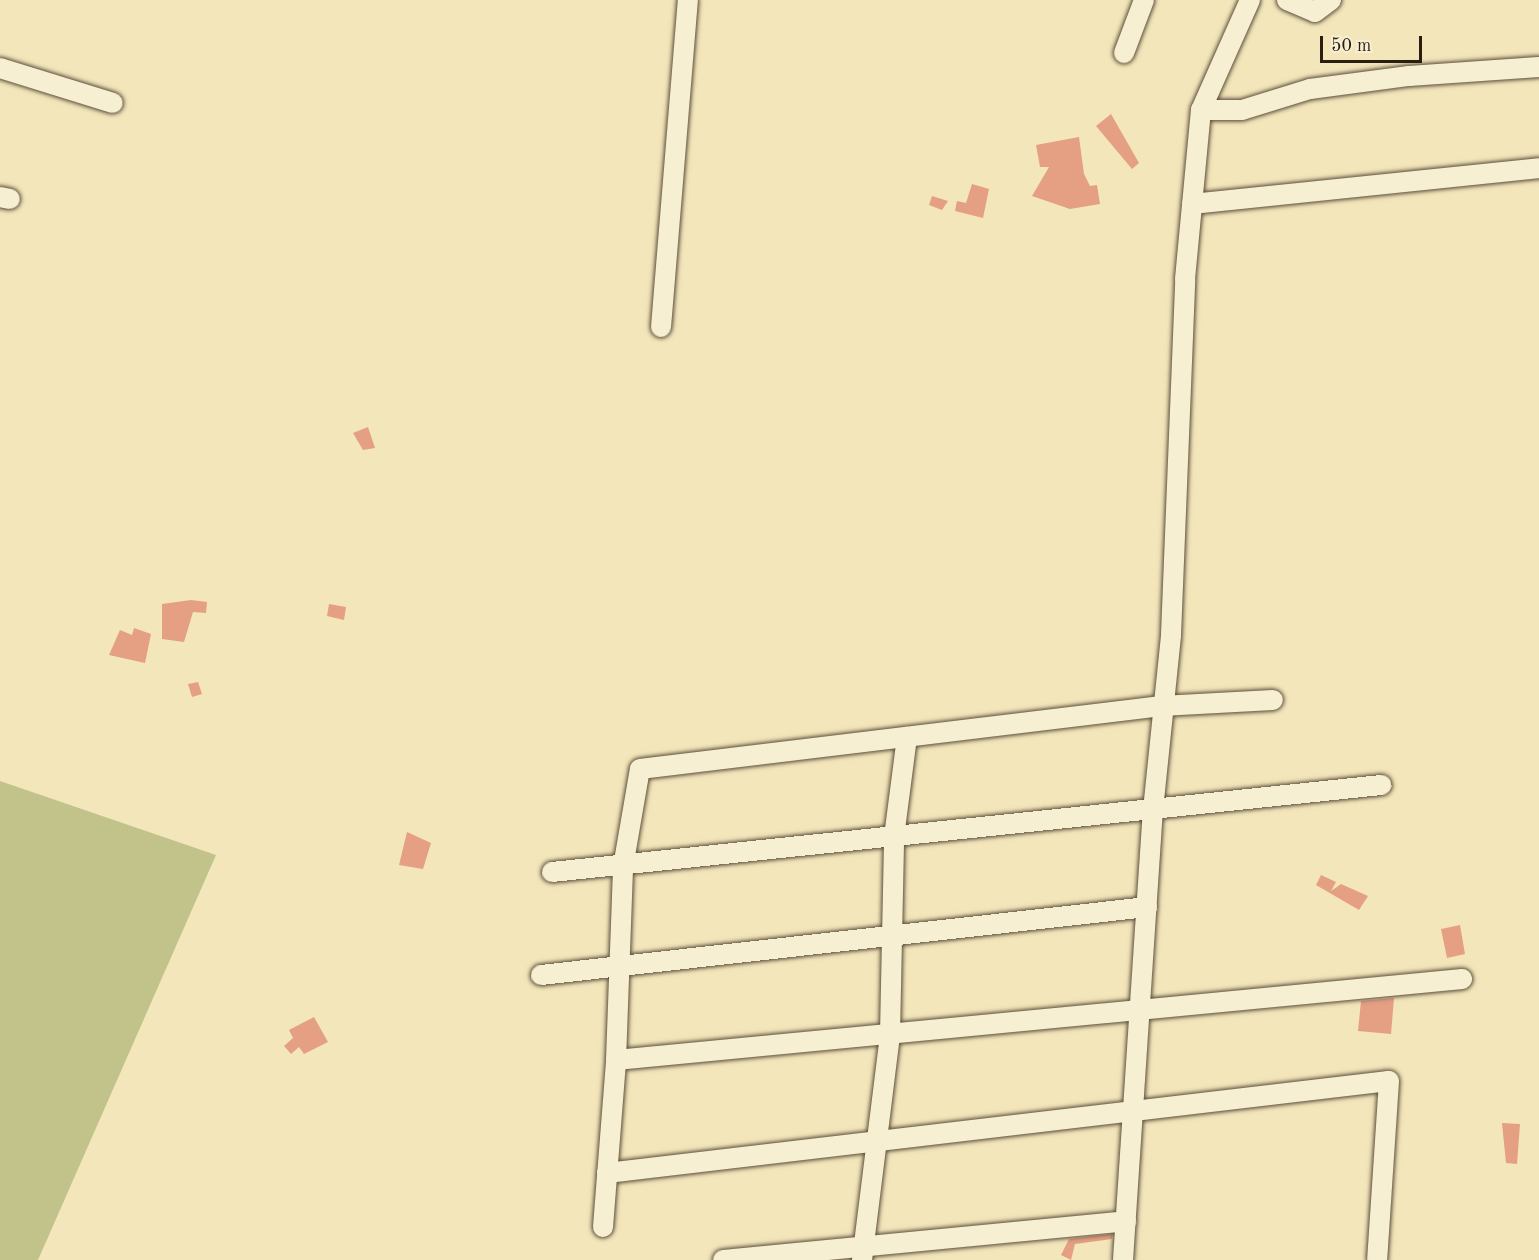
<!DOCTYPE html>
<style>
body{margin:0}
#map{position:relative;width:1539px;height:1260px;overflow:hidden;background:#f3e6ba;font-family:"Old Standard TT",serif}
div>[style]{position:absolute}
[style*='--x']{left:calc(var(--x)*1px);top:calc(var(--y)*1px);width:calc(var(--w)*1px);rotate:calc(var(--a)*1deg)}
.green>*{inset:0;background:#c2c38b}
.building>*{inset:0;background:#e59f82}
.roads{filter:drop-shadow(0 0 2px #5c4f3c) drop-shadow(0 0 2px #5c4f3c)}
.minor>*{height:20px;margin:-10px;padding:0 10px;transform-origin:10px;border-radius:10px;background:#f7efd2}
span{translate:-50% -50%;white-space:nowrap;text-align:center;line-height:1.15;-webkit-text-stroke:4.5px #f7efd2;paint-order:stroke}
.scale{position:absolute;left:1320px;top:36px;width:102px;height:27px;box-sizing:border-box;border:3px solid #2a1d12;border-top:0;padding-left:8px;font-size:18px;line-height:21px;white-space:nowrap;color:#2a1d12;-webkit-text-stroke:4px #f7efd2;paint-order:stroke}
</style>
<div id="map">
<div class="green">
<div style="clip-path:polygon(0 781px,216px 855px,38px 1260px,0 1260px)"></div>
</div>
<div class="building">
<div style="clip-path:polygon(1111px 114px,1139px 163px,1132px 169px,1096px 126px)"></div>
<div style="clip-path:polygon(1079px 137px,1084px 174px,1090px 186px,1097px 185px,1100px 204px,1070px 209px,1032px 196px,1049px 167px,1040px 167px,1036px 145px)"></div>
<div style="clip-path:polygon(972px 184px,989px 189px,983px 218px,955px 211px,957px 201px,966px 203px)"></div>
<div style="clip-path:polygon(932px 196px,948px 201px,942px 210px,929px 205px)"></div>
<div style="clip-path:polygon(368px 427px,375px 448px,363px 450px,353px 433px)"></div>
<div style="clip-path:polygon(191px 600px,207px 602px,206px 613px,193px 612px,184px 642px,162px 639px,162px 604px)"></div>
<div style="clip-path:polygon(329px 604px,346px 607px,344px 620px,327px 616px)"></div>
<div style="clip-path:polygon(134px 628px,151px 634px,145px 663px,109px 655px,120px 630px,132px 635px)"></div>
<div style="clip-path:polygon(198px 682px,202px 694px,192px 697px,188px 684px)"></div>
<div style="clip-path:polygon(407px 832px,431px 843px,423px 869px,399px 865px)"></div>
<div style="clip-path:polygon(1321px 875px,1336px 882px,1331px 891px,1341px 884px,1368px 896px,1359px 910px,1316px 885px)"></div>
<div style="clip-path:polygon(1460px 925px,1465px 954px,1447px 958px,1441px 929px)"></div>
<div style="clip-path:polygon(1394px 998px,1391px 1034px,1358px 1031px,1361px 1001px)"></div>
<div style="clip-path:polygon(314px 1017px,328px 1042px,304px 1054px,299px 1047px,291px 1054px,284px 1046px,293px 1038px,289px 1030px)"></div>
<div style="clip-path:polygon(1502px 1123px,1520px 1124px,1517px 1164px,1506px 1163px)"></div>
<div style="clip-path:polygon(1112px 1234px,1112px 1239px,1075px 1244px,1071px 1260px,1061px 1255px,1069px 1239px)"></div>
</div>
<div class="roads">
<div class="minor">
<div style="--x:1287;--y:0;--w:30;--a:23"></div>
<div style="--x:1315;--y:12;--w:20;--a:-37"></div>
<div style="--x:1124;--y:53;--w:57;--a:-69.3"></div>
<div style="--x:0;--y:68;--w:118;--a:17.2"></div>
<div style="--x:1201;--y:110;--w:41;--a:0"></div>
<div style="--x:1242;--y:110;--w:71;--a:-17.2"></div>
<div style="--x:1310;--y:89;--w:100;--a:-7.5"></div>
<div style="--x:1409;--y:76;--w:130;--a:-4"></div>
<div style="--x:0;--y:197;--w:10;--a:11"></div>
<div style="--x:1192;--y:204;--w:349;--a:-5.9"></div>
<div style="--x:661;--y:327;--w:328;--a:-85.3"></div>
<div style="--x:552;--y:872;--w:834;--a:-5.99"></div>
<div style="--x:541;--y:975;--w:610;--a:-6.4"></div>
<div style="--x:616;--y:1060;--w:850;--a:-5.47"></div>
<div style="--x:607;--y:1173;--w:787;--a:-6.71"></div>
<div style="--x:1389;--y:1081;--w:179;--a:93.8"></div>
<div style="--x:603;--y:1227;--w:168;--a:-85.5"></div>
<div style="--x:616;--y:1060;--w:193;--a:-87.9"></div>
<div style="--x:623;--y:867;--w:99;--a:-80.2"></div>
<div style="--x:640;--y:769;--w:525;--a:-6.89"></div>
<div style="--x:1161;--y:706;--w:112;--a:-3.1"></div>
<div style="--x:723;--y:1260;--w:405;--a:-5.5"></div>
<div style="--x:862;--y:1260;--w:228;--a:-82.9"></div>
<div style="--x:890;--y:1034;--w:197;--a:-88.8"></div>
<div style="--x:894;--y:837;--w:101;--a:-82.6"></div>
<div style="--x:1123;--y:1260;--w:451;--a:-86.2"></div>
<div style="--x:1153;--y:810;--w:176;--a:-84.1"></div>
<div style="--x:1171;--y:635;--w:356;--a:-87.7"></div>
<div style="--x:1185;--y:279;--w:170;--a:-84.6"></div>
<div style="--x:1201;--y:110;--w:120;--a:-66"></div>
</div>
</div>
<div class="scale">50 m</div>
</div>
